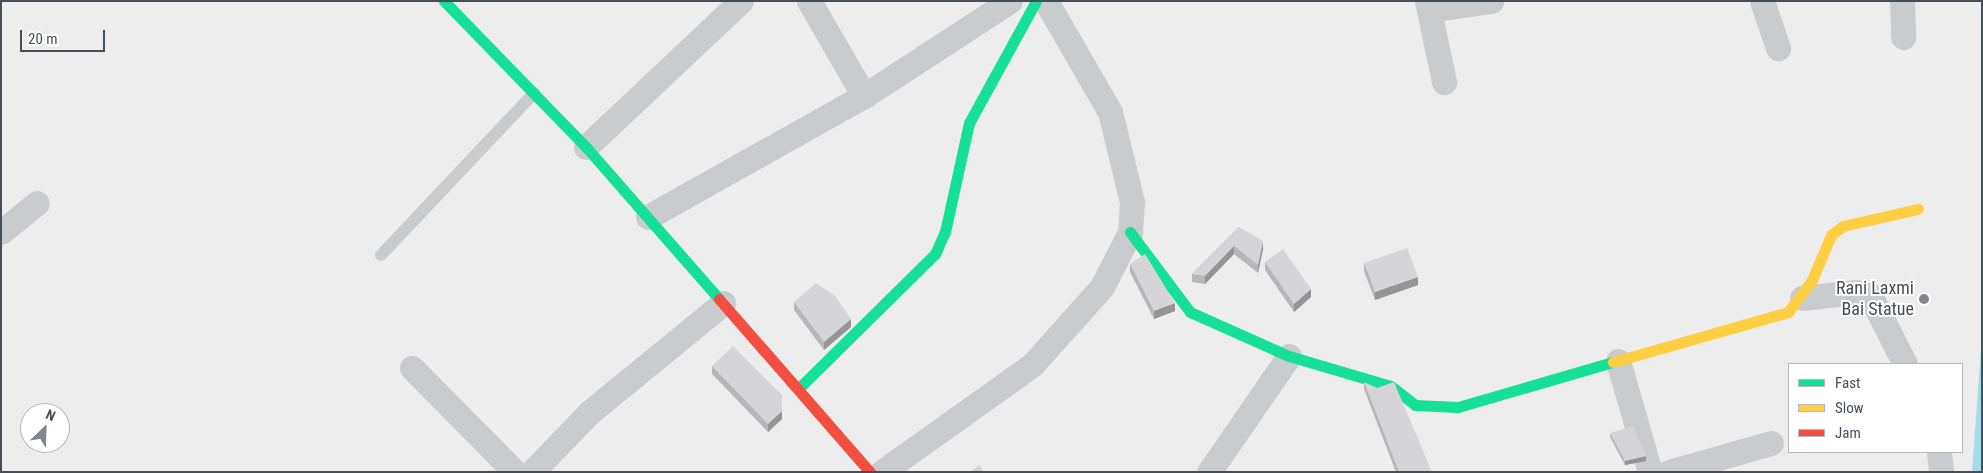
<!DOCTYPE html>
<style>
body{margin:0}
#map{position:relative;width:1983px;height:473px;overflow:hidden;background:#eeeded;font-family:"Roboto Condensed",sans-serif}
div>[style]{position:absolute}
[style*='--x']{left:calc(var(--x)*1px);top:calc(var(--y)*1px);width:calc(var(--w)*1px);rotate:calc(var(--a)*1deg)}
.water>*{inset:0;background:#a7dbea}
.lane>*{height:12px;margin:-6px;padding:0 6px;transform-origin:6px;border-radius:6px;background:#c9ccce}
.street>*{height:25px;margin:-12.5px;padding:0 12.5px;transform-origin:12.5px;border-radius:12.5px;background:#c9ccce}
.fast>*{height:11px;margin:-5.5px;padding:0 5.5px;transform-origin:5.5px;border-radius:5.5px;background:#16e098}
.slow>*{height:11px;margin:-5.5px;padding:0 5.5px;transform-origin:5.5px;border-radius:5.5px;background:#ffcf43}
.jam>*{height:11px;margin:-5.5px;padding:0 5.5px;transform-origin:5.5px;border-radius:5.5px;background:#f24e42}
.wall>*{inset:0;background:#b7b7b9}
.shaded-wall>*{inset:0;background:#959596}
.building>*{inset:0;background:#d5d5d7}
.dots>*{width:14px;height:14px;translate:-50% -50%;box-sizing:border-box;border:2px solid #fff;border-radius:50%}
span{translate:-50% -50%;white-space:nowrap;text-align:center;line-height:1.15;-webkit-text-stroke:4px #fff;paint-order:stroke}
.poi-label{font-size:18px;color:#454f59}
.right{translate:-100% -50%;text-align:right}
.frame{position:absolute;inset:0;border:2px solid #454f59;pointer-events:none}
.legend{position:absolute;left:1788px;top:363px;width:175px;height:90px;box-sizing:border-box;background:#fff;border:1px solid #b5b9bd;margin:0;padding:6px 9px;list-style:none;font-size:15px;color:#454f59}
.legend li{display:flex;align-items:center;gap:10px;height:25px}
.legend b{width:25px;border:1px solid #b5b9bd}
.north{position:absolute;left:20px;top:403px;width:50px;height:50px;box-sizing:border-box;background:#fff;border:1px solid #b5b9bd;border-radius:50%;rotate:24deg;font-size:14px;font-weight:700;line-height:20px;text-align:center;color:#454f59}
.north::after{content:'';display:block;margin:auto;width:18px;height:22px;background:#80868d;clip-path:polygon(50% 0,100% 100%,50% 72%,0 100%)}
.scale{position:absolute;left:20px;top:30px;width:85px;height:22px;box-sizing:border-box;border:2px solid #454f59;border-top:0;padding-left:6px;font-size:15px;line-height:18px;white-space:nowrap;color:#454f59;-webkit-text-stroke:4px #fff;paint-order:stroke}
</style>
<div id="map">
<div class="water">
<div style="clip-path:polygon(1982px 335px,1982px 472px,1972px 472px)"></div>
</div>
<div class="lane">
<div style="--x:381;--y:255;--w:223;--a:-46.6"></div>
</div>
<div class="street">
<div style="--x:809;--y:1;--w:110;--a:59.9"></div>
<div style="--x:1427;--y:1;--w:83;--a:78.1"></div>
<div style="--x:1762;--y:1;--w:50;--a:71.2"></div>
<div style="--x:1902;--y:1;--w:36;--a:88"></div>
<div style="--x:1429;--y:10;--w:63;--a:-8.3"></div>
<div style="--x:586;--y:147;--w:213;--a:-43.3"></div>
<div style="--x:648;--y:217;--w:248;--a:-29.3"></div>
<div style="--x:864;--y:96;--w:174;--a:-33.1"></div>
<div style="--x:1;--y:232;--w:46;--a:-38.9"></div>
<div style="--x:1802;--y:298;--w:54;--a:-6.3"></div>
<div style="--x:1856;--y:292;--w:14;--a:12"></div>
<div style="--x:1870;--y:295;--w:77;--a:63.1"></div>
<div style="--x:1618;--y:361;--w:116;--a:73.9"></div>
<div style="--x:412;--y:368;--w:146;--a:45.3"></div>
<div style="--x:1939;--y:452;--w:20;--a:84"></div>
<div style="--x:532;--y:472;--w:83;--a:-46"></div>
<div style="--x:590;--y:412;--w:172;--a:-39.3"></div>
<div style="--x:882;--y:472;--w:184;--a:-35.5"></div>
<div style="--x:1032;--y:365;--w:105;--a:-48.1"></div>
<div style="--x:1102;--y:287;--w:62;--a:-63"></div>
<div style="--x:1130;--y:232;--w:30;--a:-86"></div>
<div style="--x:1132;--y:202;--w:93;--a:-103.7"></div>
<div style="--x:1110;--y:112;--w:128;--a:-120"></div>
<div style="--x:1209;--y:472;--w:141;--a:-55.4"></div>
<div style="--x:1669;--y:472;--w:106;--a:-15.9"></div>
</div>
<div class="fast">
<div style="--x:444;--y:1;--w:204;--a:45.8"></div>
<div style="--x:586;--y:147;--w:202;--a:48.8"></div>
<div style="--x:1130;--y:232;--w:100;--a:53.1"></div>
<div style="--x:1190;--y:312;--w:108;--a:24"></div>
<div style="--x:1289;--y:356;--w:106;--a:16.4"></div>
<div style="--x:1391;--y:386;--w:31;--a:38"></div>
<div style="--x:1415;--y:405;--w:43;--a:2.7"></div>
<div style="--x:1458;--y:407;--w:161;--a:-16.2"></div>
<div style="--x:798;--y:389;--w:192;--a:-44.6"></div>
<div style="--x:935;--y:254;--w:24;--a:-66"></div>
<div style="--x:945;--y:232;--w:112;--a:-77.6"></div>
<div style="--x:969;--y:123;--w:139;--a:-61.2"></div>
</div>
<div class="slow">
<div style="--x:1613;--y:362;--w:182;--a:-15.9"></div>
<div style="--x:1788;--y:312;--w:40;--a:-53"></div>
<div style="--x:1812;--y:280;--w:49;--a:-67.1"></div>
<div style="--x:1831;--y:235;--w:15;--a:-37"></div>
<div style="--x:1843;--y:226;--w:77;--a:-12.8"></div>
</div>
<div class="jam">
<div style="--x:719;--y:299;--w:230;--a:48.9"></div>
</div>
<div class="wall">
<div style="clip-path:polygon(1239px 227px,1263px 249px,1258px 273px,1234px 254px,1205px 284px,1192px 282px,1192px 274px)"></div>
<div style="clip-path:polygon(1265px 262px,1311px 297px,1294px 312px,1265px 270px)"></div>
<div style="clip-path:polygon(1364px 263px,1418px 285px,1375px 300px,1364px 271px)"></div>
<div style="clip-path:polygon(1130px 264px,1175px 311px,1154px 319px,1130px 272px)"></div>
<div style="clip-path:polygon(794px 302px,851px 327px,824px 350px,794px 310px)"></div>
<div style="clip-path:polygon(712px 366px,782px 419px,768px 432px,712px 374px)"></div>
<div style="clip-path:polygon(1364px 382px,1432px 472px,1396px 472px,1364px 389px)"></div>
<div style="clip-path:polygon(1610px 433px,1646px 461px,1625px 465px,1610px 437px)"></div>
</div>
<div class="shaded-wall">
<div style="clip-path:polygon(1263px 241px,1263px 249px,1258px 273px,1258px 265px)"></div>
<div style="clip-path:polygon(1234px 246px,1234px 254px,1205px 284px,1205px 276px)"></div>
<div style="clip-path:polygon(1418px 277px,1418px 285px,1375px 300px,1375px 292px)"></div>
<div style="clip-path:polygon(1311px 289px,1311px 297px,1294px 312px,1294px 304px)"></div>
<div style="clip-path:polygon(1175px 303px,1175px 311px,1154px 319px,1154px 311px)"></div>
<div style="clip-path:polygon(851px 319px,851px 327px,824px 350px,824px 342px)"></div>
<div style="clip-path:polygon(782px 411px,782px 419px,768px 432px,768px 424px)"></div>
<div style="clip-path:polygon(1646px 456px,1646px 461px,1625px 465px,1625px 461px)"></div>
</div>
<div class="building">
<div style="clip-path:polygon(1239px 227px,1263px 241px,1258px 265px,1234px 246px,1205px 276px,1192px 274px)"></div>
<div style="clip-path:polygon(1407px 248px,1418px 277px,1375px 292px,1364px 263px)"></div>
<div style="clip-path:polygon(1283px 249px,1311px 289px,1294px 304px,1265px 262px)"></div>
<div style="clip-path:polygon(1145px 254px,1175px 303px,1154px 311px,1130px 264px)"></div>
<div style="clip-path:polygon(816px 283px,835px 296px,851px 319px,824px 342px,794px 302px)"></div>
<div style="clip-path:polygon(733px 346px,782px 395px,782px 411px,768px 424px,712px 366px)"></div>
<div style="clip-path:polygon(1364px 382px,1377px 388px,1394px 382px,1432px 472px,1399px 472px)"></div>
<div style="clip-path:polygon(1633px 426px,1646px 456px,1625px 461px,1610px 433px)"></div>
<div style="clip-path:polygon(979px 465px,984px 472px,970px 472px)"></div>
</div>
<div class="dots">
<div style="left:1924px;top:299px;background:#80868d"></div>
</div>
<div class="poi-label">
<span class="right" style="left:1914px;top:299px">Rani Laxmi<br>Bai Statue</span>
</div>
<div class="frame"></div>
<ul class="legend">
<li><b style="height:6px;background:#16e098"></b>Fast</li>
<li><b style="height:6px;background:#ffcf43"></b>Slow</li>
<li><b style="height:6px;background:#f24e42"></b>Jam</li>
</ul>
<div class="north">N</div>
<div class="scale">20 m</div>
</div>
